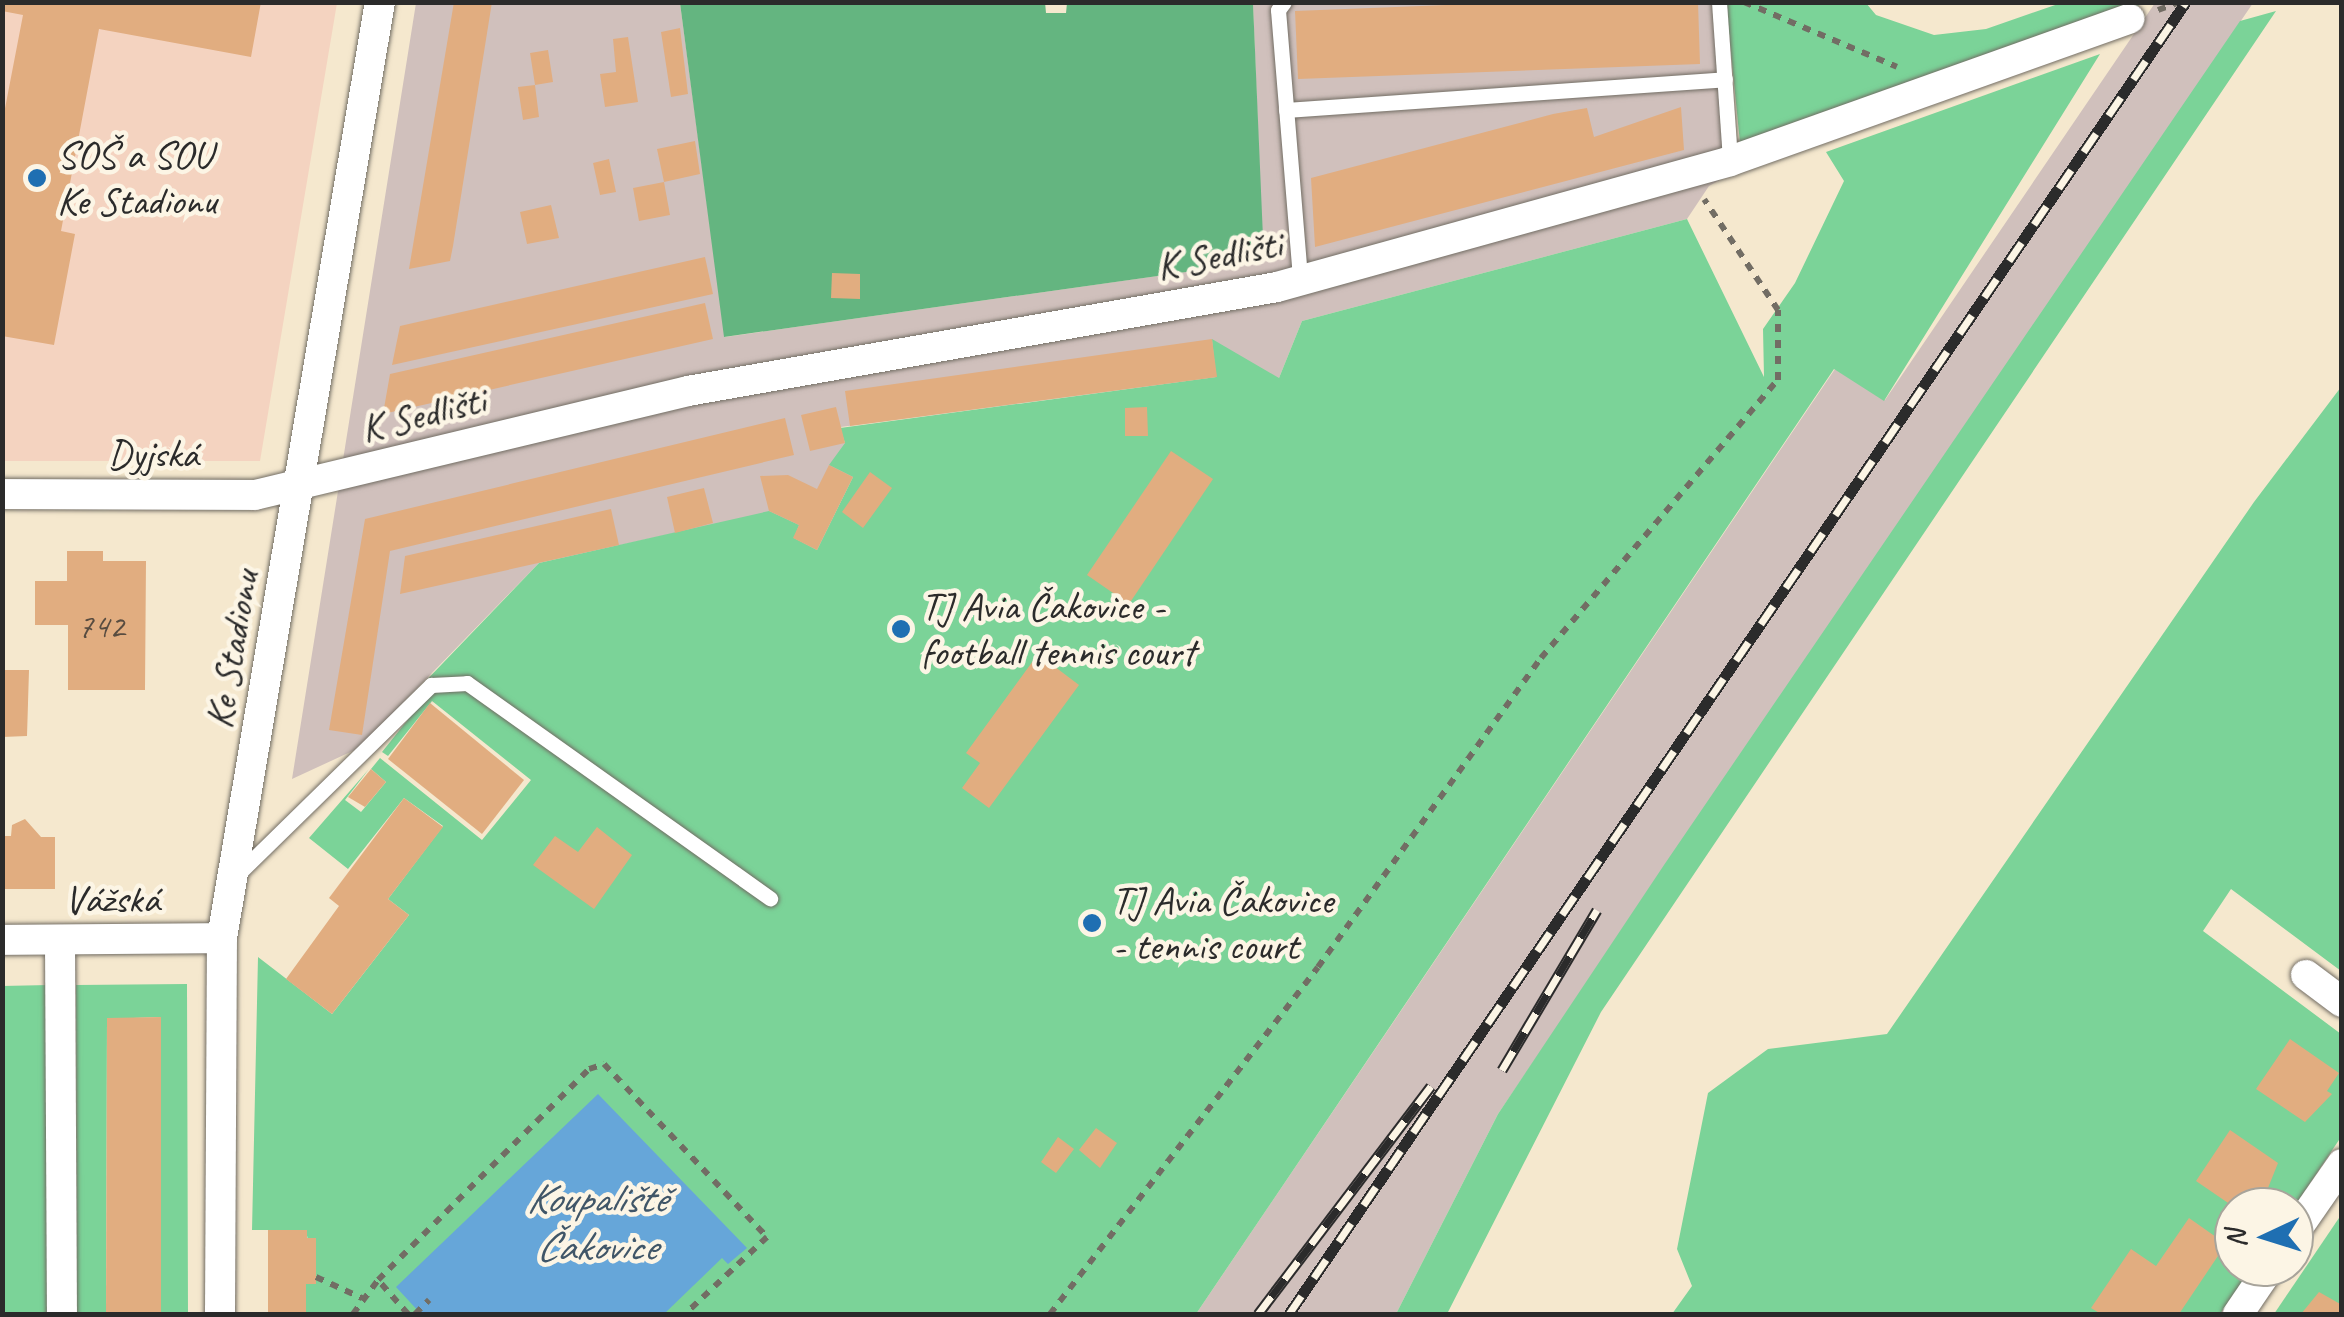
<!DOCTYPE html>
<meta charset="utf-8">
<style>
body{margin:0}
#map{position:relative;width:2344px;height:1317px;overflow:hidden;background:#f5e8ce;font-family:Caveat,sans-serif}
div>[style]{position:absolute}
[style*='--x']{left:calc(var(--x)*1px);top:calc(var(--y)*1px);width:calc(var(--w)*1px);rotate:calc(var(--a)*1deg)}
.built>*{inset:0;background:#f4d3c0}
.industrial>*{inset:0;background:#d0c0bc}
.green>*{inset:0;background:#7bd398}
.forest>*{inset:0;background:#64b580}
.water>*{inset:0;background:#66a6d9}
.building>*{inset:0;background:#e1ad80}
.path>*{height:6px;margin-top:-3px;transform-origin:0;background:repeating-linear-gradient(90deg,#726d64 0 8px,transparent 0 16px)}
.roads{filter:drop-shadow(0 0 2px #726d64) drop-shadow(0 0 2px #726d64)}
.service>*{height:15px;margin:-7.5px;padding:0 7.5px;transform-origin:7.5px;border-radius:7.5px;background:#fff}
.minor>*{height:30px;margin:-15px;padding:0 15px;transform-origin:15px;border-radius:15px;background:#fff}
.rail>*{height:11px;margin-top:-5.5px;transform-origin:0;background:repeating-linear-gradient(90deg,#fcf5e5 0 22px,#2b2b2b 0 44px);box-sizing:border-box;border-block:2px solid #2b2b2b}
.dots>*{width:28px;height:28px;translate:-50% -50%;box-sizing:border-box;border:5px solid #fcf5e5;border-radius:50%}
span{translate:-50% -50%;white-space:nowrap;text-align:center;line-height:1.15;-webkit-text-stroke:9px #fcf5e5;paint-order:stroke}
.number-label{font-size:35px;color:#584c40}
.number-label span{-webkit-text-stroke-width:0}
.poi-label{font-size:40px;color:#2b2b2b}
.left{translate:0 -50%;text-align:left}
.street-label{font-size:40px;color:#2b2b2b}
.water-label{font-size:42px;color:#405668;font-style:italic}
.frame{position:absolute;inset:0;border:5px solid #2b2b2b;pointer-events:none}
.north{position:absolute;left:2214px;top:1187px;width:100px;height:100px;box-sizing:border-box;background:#fcf5e5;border:2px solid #a8a49b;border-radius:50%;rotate:266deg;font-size:28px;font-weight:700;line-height:40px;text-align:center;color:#2b2b2b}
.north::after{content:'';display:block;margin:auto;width:35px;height:45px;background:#1f6fb2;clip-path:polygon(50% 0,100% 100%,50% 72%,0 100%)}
</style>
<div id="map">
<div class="built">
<div style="clip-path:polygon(3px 3px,337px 3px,260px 461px,3px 461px)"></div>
</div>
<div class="industrial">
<div style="clip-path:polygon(416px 3px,680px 3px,725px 337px,1263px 261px,1253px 3px,1726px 3px,1733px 130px,1745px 166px,1709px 186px,1687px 219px,1302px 321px,1279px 378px,1217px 377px,841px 427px,853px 477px,817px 550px,793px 538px,675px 533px,539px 563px,359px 748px,292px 779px)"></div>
<div style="clip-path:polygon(2155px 3px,2253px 3px,1498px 1114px,1396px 1314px,1196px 1314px,1835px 369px,1885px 400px)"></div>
</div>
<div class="green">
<div style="clip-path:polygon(1726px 3px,1866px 3px,1876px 15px,1934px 35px,1986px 29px,2061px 3px,2145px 3px,1907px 92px,1740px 143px)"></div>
<div style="clip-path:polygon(2276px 11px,1601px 1012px,1447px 1314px,1396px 1314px,1498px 1114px,1664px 865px,2240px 21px)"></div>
<div style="clip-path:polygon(2100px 54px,1884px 401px,1834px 369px,1196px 1314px,306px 1314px,306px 1284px,316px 1284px,306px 1230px,252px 1230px,258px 957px,332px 1014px,409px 915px,388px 899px,443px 826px,404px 798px,348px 869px,309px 838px,369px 769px,345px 800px,361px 812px,386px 782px,371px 769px,380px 758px,482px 840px,531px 780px,432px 701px,388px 756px,382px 752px,426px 697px,418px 689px,539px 563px,769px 511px,799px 525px,794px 538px,817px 550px,853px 477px,829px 465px,845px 443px,840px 428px,1216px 377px,1212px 339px,1279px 378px,1302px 321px,1687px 219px,1764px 377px,1763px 329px,1795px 283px,1844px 181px,1826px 152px)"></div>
<div style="clip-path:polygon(2341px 387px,2341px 971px,2231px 889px,2203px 931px,2341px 1034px,2341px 1137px,2294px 1207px,2234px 1207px,2234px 1267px,2253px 1267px,2220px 1314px,1672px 1314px,1692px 1286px,1677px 1249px,1708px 1093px,1768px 1049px,1887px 1034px,2254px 502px)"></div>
<div style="clip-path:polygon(187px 984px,188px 1314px,161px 1314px,160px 1017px,107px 1019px,106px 1314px,77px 1314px,76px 985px)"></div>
<div style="clip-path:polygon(49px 985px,50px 1314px,3px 1314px,2px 986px)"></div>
<div style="clip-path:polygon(2341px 1215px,2341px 1314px,2274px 1314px)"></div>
</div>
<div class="forest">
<div style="clip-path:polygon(1045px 2px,1046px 13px,1066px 13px,1067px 3px,1253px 3px,1264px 261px,724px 337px,680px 3px)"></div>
</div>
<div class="water">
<div style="clip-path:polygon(598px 1094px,747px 1248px,728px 1264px,722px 1258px,664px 1314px,421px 1314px,396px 1287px)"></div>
</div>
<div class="building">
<div style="clip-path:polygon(2px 2px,261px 2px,251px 57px,99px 29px,61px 231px,75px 234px,54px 345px,2px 336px,2px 124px,23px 15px,2px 11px)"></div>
<div style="clip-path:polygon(454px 2px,492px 2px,453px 246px,450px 261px,409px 269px)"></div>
<div style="clip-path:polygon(1522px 2px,1698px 2px,1700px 64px,1298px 79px,1295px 11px)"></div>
<div style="clip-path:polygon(680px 28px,688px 94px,671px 97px,661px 32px)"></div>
<div style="clip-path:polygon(628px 37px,638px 102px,605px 107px,600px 74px,616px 72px,613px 39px)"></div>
<div style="clip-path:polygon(548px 50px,553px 82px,535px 85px,530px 53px)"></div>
<div style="clip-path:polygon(535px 85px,539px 117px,523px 120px,518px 87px)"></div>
<div style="clip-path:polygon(1681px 107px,1684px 150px,1315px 247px,1311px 178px,1553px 114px,1587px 108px,1594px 137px)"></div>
<div style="clip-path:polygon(695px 141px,700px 174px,664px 182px,657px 149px)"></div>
<div style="clip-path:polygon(609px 159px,616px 192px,600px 195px,593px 163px)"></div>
<div style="clip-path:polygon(664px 182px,670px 215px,639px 221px,633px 188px)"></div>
<div style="clip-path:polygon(551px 205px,559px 238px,527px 244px,520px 212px)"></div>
<div style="clip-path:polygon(705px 257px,713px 294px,392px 365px,400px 326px)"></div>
<div style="clip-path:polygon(832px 273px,860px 274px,860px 299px,831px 298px)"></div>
<div style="clip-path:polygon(705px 303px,713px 339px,383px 414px,390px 374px)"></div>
<div style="clip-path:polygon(1212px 339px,1217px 377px,850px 426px,845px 391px)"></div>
<div style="clip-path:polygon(836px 407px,845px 443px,810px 451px,801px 415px)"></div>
<div style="clip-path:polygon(1147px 407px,1148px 436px,1125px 436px,1125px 408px)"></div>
<div style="clip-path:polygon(785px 418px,794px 455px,390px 551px,362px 735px,329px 730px,365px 519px)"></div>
<div style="clip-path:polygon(1171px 451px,1213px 479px,1129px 604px,1087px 575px)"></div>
<div style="clip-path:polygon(829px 465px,853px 477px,817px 550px,793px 538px,799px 525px,769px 511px,760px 476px,788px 475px,817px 489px)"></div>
<div style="clip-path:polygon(870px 472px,892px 488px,863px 528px,842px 512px)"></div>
<div style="clip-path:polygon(704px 488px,713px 523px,675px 533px,667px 497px)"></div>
<div style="clip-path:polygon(611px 509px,619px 545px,400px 594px,405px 556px)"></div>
<div style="clip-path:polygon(67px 551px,103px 551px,103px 561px,146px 561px,145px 690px,68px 690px,68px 625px,35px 625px,35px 581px,67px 581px)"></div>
<div style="clip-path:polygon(1038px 654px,1079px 685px,989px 808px,962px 788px,980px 763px,966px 753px)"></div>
<div style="clip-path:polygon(2px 670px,29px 670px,27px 736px,2px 737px)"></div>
<div style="clip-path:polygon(430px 703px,524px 780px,482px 834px,388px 759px)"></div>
<div style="clip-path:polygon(371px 769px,386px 782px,365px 807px,348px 797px)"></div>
<div style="clip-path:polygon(404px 798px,443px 827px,388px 899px,409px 915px,332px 1014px,286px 979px,339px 906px,329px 898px)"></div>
<div style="clip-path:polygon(25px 819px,41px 837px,55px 837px,55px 889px,2px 889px,2px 836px,11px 836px,12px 825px)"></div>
<div style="clip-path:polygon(597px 827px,632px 855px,594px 909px,533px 865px,555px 836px,578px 852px)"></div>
<div style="clip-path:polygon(161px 1017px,161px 1314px,106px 1314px,107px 1018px)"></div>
<div style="clip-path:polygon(2290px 1039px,2339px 1073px,2327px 1091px,2332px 1094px,2305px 1122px,2256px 1089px)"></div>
<div style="clip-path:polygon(1096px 1128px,1117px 1143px,1100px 1168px,1079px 1150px)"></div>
<div style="clip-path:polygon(2230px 1130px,2278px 1163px,2262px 1203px,2254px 1198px,2249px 1207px,2234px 1207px,2196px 1181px)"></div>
<div style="clip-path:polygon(1058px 1137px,1074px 1149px,1056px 1173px,1041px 1162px)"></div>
<div style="clip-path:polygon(2189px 1218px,2226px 1244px,2179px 1314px,2101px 1314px,2091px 1308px,2131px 1249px,2156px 1266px)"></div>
<div style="clip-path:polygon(268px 1230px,307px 1230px,307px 1238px,316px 1238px,316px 1284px,306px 1284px,306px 1314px,268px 1314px)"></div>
<div style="clip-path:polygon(2319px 1292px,2342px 1305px,2342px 1314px,2301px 1314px)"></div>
</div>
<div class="path">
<div style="--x:1744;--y:2;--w:166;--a:23"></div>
<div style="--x:2158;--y:10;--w:23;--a:-20"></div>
<div style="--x:316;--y:1277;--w:51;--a:24.5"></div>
<div style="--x:353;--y:1314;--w:42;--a:-53.7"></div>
<div style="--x:408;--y:1314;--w:45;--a:-131.4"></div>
<div style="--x:378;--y:1280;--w:298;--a:-45"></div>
<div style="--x:589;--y:1069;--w:16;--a:-18"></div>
<div style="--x:604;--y:1064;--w:238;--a:46.7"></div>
<div style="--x:767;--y:1237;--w:112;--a:136.8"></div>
<div style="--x:415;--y:1314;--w:20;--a:-45"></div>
<div style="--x:1050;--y:1314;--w:438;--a:-52.3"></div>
<div style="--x:1318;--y:967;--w:381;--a:-54.2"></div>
<div style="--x:1541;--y:658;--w:365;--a:-49.6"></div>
<div style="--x:1778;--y:380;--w:70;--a:-90"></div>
<div style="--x:1778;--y:310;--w:133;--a:-123.7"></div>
</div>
<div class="roads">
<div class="service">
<div style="--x:1284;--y:2;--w:10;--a:127"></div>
<div style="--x:1278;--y:10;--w:271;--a:85.3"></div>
<div style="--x:1719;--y:2;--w:159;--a:86"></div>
<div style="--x:1286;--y:110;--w:440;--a:-4"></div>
<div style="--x:239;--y:873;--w:269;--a:-44.4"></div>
<div style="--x:431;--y:685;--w:36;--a:-3"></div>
<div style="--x:467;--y:683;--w:372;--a:35.4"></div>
</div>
<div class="minor">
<div style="--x:2;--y:494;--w:253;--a:0.2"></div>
<div style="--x:255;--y:495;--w:445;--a:-13.5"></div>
<div style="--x:688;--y:391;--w:598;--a:-10.01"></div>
<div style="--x:1277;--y:287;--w:470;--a:-15.5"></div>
<div style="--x:1730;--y:161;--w:424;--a:-19.6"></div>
<div style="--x:2;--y:940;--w:220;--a:-0.5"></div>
<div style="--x:60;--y:940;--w:374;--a:89.7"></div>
<div style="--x:2306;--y:975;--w:45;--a:36.9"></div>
<div style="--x:2294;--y:1233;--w:84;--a:-55.2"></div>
<div style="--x:220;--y:1314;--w:376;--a:-89.7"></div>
<div style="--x:222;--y:938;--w:949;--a:-80.42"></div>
<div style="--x:2238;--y:1314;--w:57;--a:-55.8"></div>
</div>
</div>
<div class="rail">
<div style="--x:1502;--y:1070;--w:186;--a:-59.3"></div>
<div style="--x:1258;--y:1314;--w:286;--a:-52.8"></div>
<div style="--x:1289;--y:1314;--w:1589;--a:-55.64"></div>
</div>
<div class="dots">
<div style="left:37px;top:178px;background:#1f6fb2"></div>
<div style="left:901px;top:629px;background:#1f6fb2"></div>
<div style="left:1092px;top:923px;background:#1f6fb2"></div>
</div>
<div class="number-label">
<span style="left:101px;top:626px">742</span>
</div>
<div class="poi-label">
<span class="left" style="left:57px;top:178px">SOŠ a SOU<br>Ke Stadionu</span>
<span class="left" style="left:921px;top:629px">TJ Avia Čakovice -<br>football tennis court</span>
<span class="left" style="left:1112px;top:923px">TJ Avia Čakovice<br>- tennis court</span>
</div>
<div class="street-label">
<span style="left:1219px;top:255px;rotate:-11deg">K Sedlišti</span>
<span style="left:423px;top:414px;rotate:-14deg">K Sedlišti</span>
<span style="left:153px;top:454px">Dyjská</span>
<span style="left:232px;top:649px;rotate:-80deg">Ke Stadionu</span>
<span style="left:112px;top:899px">Vážská</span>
</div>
<div class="water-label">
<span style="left:596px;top:1223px">Koupaliště<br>Čakovice</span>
</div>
<div class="frame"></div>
<div class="north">N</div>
</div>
